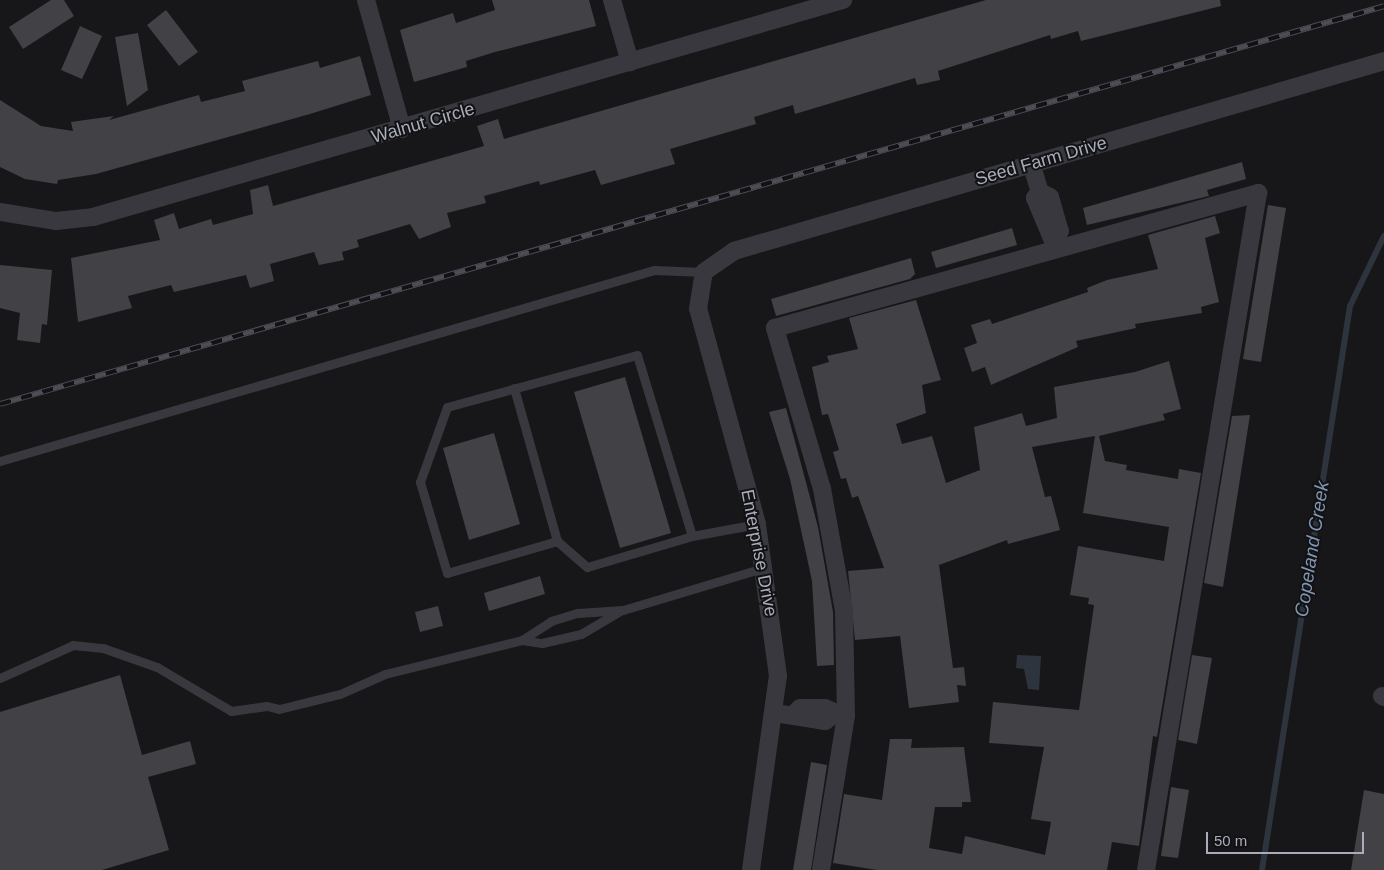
<!DOCTYPE html>
<style>
body{margin:0}
#map{position:relative;width:1384px;height:870px;overflow:hidden;background:#171719;font-family:Arial,sans-serif}
div>[style]{position:absolute}
[style*='--x']{left:calc(var(--x)*1px);top:calc(var(--y)*1px);width:calc(var(--w)*1px);rotate:calc(var(--a)*1deg)}
.water>*{inset:0;background:#2d343d}
.stream>*{height:6px;margin:-3px;padding:0 3px;transform-origin:3px;border-radius:3px;background:#2d343d}
.building>*{inset:0;background:#414146}
.service>*{height:9px;margin:-4.5px;padding:0 4.5px;transform-origin:4.5px;border-radius:4.5px;background:#38383e}
.minor>*{height:18px;margin:-9px;padding:0 9px;transform-origin:9px;border-radius:9px;background:#38383e}
.rail>*{height:5.5px;margin-top:-2.75px;transform-origin:0;background:repeating-linear-gradient(90deg,#121214 0 11px,#4d4e55 0 22px);box-sizing:border-box;border-block:1px solid #4d4e55}
span{translate:-50% -50%;white-space:nowrap;text-align:center;line-height:1.15;-webkit-text-stroke:4px #121214;paint-order:stroke}
.street-label{font-size:18px;color:#a9acb9}
.water-label{font-size:19px;color:#8196b3;font-style:italic}
.scale{position:absolute;left:1206px;top:832px;width:158px;height:22px;box-sizing:border-box;border:2px solid #a9acb9;border-top:0;padding-left:6px;font-size:15px;line-height:18px;white-space:nowrap;color:#a9acb9;-webkit-text-stroke:4px #121214;paint-order:stroke}
</style>
<div id="map">
<div class="water">
<div style="clip-path:polygon(1017px 655px,1041px 656px,1039px 690px,1028px 689px,1024px 669px,1016px 668px)"></div>
</div>
<div class="stream">
<div style="--x:1262;--y:870;--w:571;--a:-81.13"></div>
<div style="--x:1350;--y:306;--w:78;--a:-64.1"></div>
</div>
<div class="building">
<div style="clip-path:polygon(51px 0,64px 0,74px 16px,23px 49px,9px 27px)"></div>
<div style="clip-path:polygon(492px 0,589px 0,596px 26px,495px 52px,466px 61px,467px 67px,414px 82px,400px 30px,453px 13px,456px 23px,495px 10px)"></div>
<div style="clip-path:polygon(986px 0,1220px 0,1221px 6px,1081px 41px,1078px 31px,1051px 39px,1050px 35px,938px 71px,940px 80px,917px 85px,915px 78px,795px 114px,793px 105px,754px 117px,756px 124px,670px 149px,675px 164px,601px 185px,595px 170px,540px 185px,539px 181px,484px 196px,486px 203px,447px 213px,451px 227px,419px 239px,410px 224px,357px 240px,359px 247px,342px 252px,344px 260px,319px 265px,314px 252px,270px 264px,274px 281px,250px 288px,246px 275px,174px 292px,171px 285px,128px 296px,132px 308px,78px 322px,71px 258px,160px 240px,154px 220px,174px 213px,179px 229px,211px 219px,213px 225px,253px 214px,250px 190px,268px 185px,273px 206px,484px 146px,477px 126px,498px 119px,504px 139px)"></div>
<div style="clip-path:polygon(166px 10px,198px 52px,179px 66px,147px 25px)"></div>
<div style="clip-path:polygon(80px 26px,102px 36px,82px 79px,61px 70px)"></div>
<div style="clip-path:polygon(138px 33px,148px 90px,127px 106px,115px 37px)"></div>
<div style="clip-path:polygon(360px 56px,371px 95px,310px 114px,96px 174px,58px 180px,57px 184px,25px 179px,0 167px,0 100px,41px 126px,73px 131px,71px 122px,114px 116px,109px 120px,199px 95px,201px 102px,245px 91px,242px 81px,318px 61px,320px 68px)"></div>
<div style="clip-path:polygon(1242px 162px,1246px 179px,1207px 190px,1209px 196px,1087px 225px,1083px 208px)"></div>
<div style="clip-path:polygon(1268px 205px,1286px 208px,1261px 362px,1243px 359px)"></div>
<div style="clip-path:polygon(1215px 216px,1220px 233px,1205px 238px,1219px 302px,1201px 307px,1202px 313px,1135px 324px,1136px 328px,1076px 341px,1078px 347px,991px 385px,985px 367px,972px 372px,964px 348px,977px 343px,971px 325px,990px 319px,992px 324px,1088px 292px,1087px 288px,1107px 280px,1158px 269px,1148px 235px)"></div>
<div style="clip-path:polygon(1012px 228px,1017px 245px,936px 268px,931px 252px)"></div>
<div style="clip-path:polygon(911px 258px,915px 274px,910px 279px,776px 316px,771px 299px)"></div>
<div style="clip-path:polygon(0 265px,52px 270px,47px 325px,42px 324px,40px 343px,17px 340px,20px 313px,0 308px)"></div>
<div style="clip-path:polygon(916px 300px,941px 380px,922px 385px,926px 413px,896px 424px,902px 444px,932px 436px,946px 483px,980px 470px,974px 427px,1022px 413px,1026px 426px,1057px 418px,1054px 387px,1135px 372px,1169px 361px,1181px 409px,1163px 414px,1165px 420px,1099px 436px,1105px 461px,1127px 465px,1126px 470px,1178px 479px,1179px 469px,1201px 473px,1157px 737px,1153px 736px,1139px 846px,1112px 842px,1107px 870px,877px 870px,833px 863px,844px 794px,882px 800px,890px 739px,912px 739px,911px 748px,964px 747px,971px 802px,962px 802px,962px 807px,935px 807px,929px 848px,962px 854px,965px 836px,1045px 855px,1051px 822px,1031px 819px,1044px 747px,989px 743px,993px 702px,1079px 710px,1094px 605px,1088px 604px,1089px 598px,1070px 595px,1078px 546px,1164px 561px,1169px 527px,1083px 513px,1095px 436px,1032px 447px,1045px 497px,1051px 496px,1060px 530px,1008px 544px,1007px 540px,939px 565px,953px 668px,964px 667px,966px 686px,957px 685px,959px 702px,909px 708px,900px 636px,855px 640px,848px 571px,884px 568px,858px 496px,852px 498px,846px 478px,841px 479px,833px 452px,839px 450px,828px 414px,822px 415px,812px 367px,829px 362px,827px 356px,858px 349px,849px 318px)"></div>
<div style="clip-path:polygon(625px 377px,671px 533px,620px 548px,574px 392px)"></div>
<div style="clip-path:polygon(786px 408px,818px 527px,833px 612px,834px 665px,817px 666px,812px 581px,790px 479px,769px 412px)"></div>
<div style="clip-path:polygon(1250px 415px,1223px 587px,1204px 583px,1232px 416px)"></div>
<div style="clip-path:polygon(494px 433px,520px 524px,469px 540px,443px 448px)"></div>
<div style="clip-path:polygon(540px 576px,545px 594px,489px 611px,484px 593px)"></div>
<div style="clip-path:polygon(438px 606px,443px 626px,420px 632px,415px 612px)"></div>
<div style="clip-path:polygon(1192px 655px,1212px 658px,1197px 744px,1178px 740px)"></div>
<div style="clip-path:polygon(120px 675px,142px 755px,190px 741px,196px 764px,148px 777px,169px 850px,102px 870px,0 870px,0 712px)"></div>
<div style="clip-path:polygon(811px 762px,827px 765px,811px 870px,793px 870px)"></div>
<div style="clip-path:polygon(1171px 787px,1189px 790px,1178px 858px,1161px 856px)"></div>
<div style="clip-path:polygon(1364px 790px,1384px 794px,1384px 870px,1351px 870px)"></div>
</div>
<div class="service">
<div style="--x:514;--y:388;--w:159;--a:74.3"></div>
<div style="--x:0;--y:461;--w:681;--a:-16.28"></div>
<div style="--x:654;--y:270;--w:50;--a:2.3"></div>
<div style="--x:692;--y:536;--w:189;--a:-106.9"></div>
<div style="--x:637;--y:355;--w:197;--a:164.7"></div>
<div style="--x:447;--y:407;--w:80;--a:109.8"></div>
<div style="--x:420;--y:482;--w:95;--a:73.5"></div>
<div style="--x:447;--y:573;--w:115;--a:-16.2"></div>
<div style="--x:557;--y:541;--w:40;--a:41"></div>
<div style="--x:587;--y:567;--w:109;--a:-16.4"></div>
<div style="--x:692;--y:536;--w:66;--a:-10.5"></div>
<div style="--x:522;--y:640;--w:20;--a:9"></div>
<div style="--x:542;--y:643;--w:40;--a:-13"></div>
<div style="--x:581;--y:634;--w:45;--a:-30.5"></div>
<div style="--x:0;--y:678;--w:80;--a:-24.3"></div>
<div style="--x:73;--y:645;--w:30;--a:6"></div>
<div style="--x:103;--y:648;--w:57;--a:19.4"></div>
<div style="--x:157;--y:667;--w:86;--a:30.7"></div>
<div style="--x:231;--y:711;--w:36;--a:-8"></div>
<div style="--x:267;--y:706;--w:12;--a:14"></div>
<div style="--x:279;--y:709;--w:63;--a:-13.8"></div>
<div style="--x:340;--y:694;--w:49;--a:-24"></div>
<div style="--x:385;--y:674;--w:141;--a:-13.9"></div>
<div style="--x:522;--y:640;--w:35;--a:-33"></div>
<div style="--x:551;--y:621;--w:28;--a:-17"></div>
<div style="--x:578;--y:613;--w:45;--a:-3.8"></div>
<div style="--x:623;--y:610;--w:149;--a:-16.7"></div>
</div>
<div class="minor">
<div style="--x:366;--y:0;--w:134;--a:74.4"></div>
<div style="--x:612;--y:0;--w:65;--a:73.8"></div>
<div style="--x:1031;--y:163;--w:30;--a:73"></div>
<div style="--x:1040;--y:192;--w:11;--a:27"></div>
<div style="--x:1050;--y:197;--w:35;--a:74"></div>
<div style="--x:1060;--y:231;--w:10;--a:127"></div>
<div style="--x:1040;--y:192;--w:8;--a:130"></div>
<div style="--x:1035;--y:198;--w:54;--a:67.2"></div>
<div style="--x:0;--y:212;--w:57;--a:9.1"></div>
<div style="--x:56;--y:221;--w:37;--a:-6"></div>
<div style="--x:93;--y:217;--w:781;--a:-16.14"></div>
<div style="--x:1382;--y:696;--w:2;--a:27"></div>
<div style="--x:775;--y:713;--w:51;--a:9.1"></div>
<div style="--x:825;--y:721;--w:10;--a:-37"></div>
<div style="--x:794;--y:714;--w:8;--a:-45"></div>
<div style="--x:800;--y:708;--w:25;--a:0"></div>
<div style="--x:825;--y:708;--w:20;--a:24"></div>
<div style="--x:751;--y:870;--w:196;--a:-82.1"></div>
<div style="--x:778;--y:676;--w:153;--a:-97.9"></div>
<div style="--x:757;--y:524;--w:223;--a:-105.3"></div>
<div style="--x:698;--y:309;--w:37;--a:-81"></div>
<div style="--x:704;--y:272;--w:37;--a:-35"></div>
<div style="--x:734;--y:251;--w:677;--a:-16.29"></div>
<div style="--x:821;--y:870;--w:156;--a:-80.8"></div>
<div style="--x:846;--y:716;--w:105;--a:-91.1"></div>
<div style="--x:844;--y:611;--w:124;--a:-100.2"></div>
<div style="--x:822;--y:489;--w:168;--a:-106.3"></div>
<div style="--x:775;--y:328;--w:502;--a:-15.62"></div>
<div style="--x:1258;--y:193;--w:686;--a:99.39"></div>
</div>
<div class="rail">
<div style="--x:0;--y:404;--w:1440;--a:-16.04"></div>
</div>
<div class="street-label">
<span style="left:423px;top:123px;rotate:-16deg">Walnut Circle</span>
<span style="left:1041px;top:161px;rotate:-16deg">Seed Farm Drive</span>
<span style="left:759px;top:553px;rotate:79deg">Enterprise Drive</span>
</div>
<div class="water-label">
<span style="left:1312px;top:549px;rotate:-81deg">Copeland Creek</span>
</div>
<div class="scale">50 m</div>
</div>
